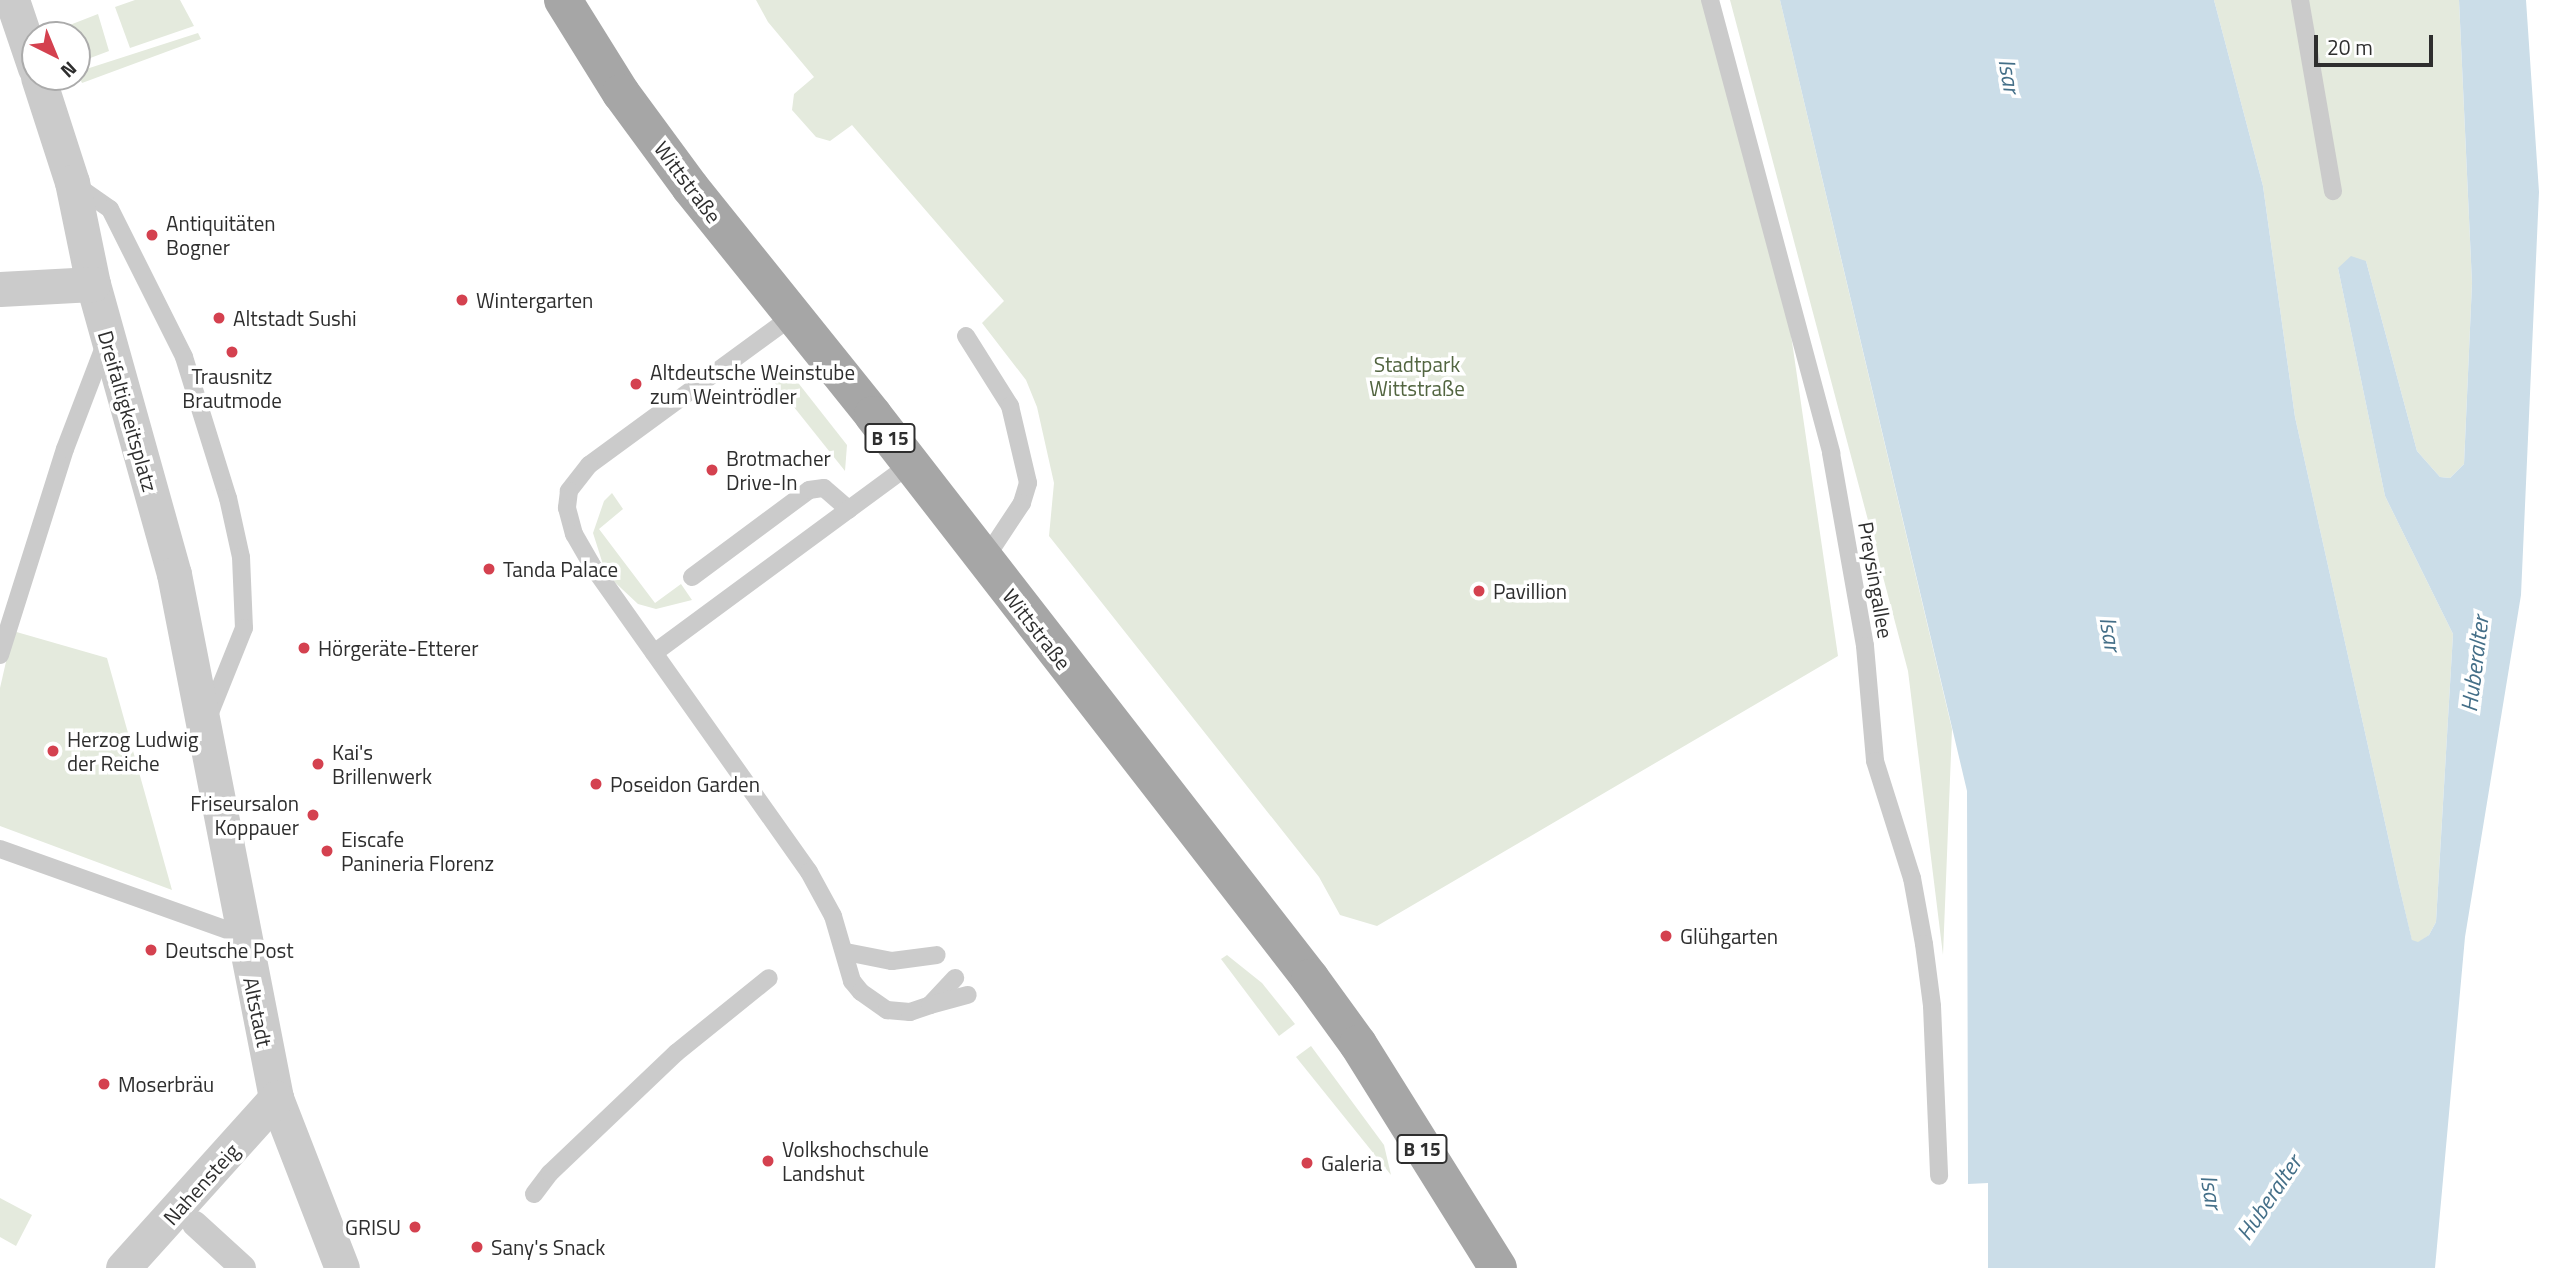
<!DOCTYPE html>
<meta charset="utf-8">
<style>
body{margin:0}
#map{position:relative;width:2562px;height:1268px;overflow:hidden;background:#fff;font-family:"Titillium Web",sans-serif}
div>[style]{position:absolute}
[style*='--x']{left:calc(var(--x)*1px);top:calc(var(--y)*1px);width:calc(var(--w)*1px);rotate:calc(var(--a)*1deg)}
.green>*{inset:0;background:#e4eadd}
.water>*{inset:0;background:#cbdde8}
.service>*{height:18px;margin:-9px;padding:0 9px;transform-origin:9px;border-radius:9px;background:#cbcbcb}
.pedestrian>*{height:26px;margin:-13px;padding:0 13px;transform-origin:13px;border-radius:13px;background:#cbcbcb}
.minor>*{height:35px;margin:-17.5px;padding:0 17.5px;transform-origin:17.5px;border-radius:17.5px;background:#cbcbcb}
.primary>*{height:38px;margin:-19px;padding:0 19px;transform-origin:19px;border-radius:19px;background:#a6a6a6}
.dots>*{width:19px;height:19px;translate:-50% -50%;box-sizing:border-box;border:4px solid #fff;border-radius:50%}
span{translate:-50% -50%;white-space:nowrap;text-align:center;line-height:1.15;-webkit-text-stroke:7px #fff;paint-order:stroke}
.shield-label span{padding:2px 5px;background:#fff;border:2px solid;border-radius:5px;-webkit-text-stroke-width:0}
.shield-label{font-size:19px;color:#2e2e2e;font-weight:700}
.street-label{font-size:21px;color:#2e2e2e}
.poi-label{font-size:21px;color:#2e2e2e}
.left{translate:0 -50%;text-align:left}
.right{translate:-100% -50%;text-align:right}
.park-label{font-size:21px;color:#526540}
.water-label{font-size:23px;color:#446f88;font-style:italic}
.north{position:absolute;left:21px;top:21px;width:70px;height:70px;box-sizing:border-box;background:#fff;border:2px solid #ababab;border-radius:50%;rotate:137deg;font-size:19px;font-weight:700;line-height:28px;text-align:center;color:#2e2e2e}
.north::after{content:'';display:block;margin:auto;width:24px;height:32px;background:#d4414f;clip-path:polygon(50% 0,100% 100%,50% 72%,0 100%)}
.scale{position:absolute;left:2314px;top:35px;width:119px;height:32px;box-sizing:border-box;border:4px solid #2e2e2e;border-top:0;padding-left:9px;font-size:21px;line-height:24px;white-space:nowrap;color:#2e2e2e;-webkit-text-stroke:5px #fff;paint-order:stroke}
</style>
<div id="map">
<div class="green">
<div style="clip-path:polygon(135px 0,180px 0,194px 26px,130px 48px,115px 7px)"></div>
<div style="clip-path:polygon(756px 0,1707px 0,1778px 246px,1838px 656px,1377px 926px,1340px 915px,1319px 877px,1049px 536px,1054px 483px,1037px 407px,1026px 380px,982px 323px,1004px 301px,852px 125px,830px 141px,816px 137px,792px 110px,794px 94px,814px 77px,768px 22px)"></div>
<div style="clip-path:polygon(1730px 0,1780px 0,1952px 729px,1943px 955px,1908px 671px)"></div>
<div style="clip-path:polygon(2214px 0,2459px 0,2472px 283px,2464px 464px,2450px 478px,2440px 477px,2417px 451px,2366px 261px,2338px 268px,2385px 496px,2453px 634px,2436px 922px,2429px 935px,2418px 943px,2412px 941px,2398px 881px,2295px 417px,2263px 186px)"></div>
<div style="clip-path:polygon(98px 14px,109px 51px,77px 63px,77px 35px,65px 35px,62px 28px)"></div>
<div style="clip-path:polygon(198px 33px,201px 39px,82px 83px,77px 72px)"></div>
<div style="clip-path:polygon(774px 364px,792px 375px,847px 445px,845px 471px,762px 367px)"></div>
<div style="clip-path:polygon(612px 493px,623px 509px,599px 529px,655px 603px,681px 584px,692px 600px,656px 609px,638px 604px,606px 574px,593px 533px,604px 501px)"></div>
<div style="clip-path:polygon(13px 631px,107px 658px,172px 890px,0 826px,0 688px)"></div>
<div style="clip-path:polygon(1227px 955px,1262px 983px,1295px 1024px,1279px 1036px,1221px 959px)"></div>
<div style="clip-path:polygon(1311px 1046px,1384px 1145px,1391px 1175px,1296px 1057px)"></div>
<div style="clip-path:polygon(0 1198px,32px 1215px,16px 1246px,0 1237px)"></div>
</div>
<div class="water">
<div style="clip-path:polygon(1780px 0,2214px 0,2263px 186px,2295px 417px,2398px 881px,2412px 940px,2418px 942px,2429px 935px,2436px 922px,2453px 634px,2385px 496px,2338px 268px,2351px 256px,2366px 261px,2417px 451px,2440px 477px,2450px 478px,2464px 464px,2472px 283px,2459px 0,2526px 0,2539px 192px,2521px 595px,2465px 937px,2435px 1268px,1988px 1268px,1988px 1183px,1968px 1184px,1967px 791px)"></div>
</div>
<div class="service">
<div style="--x:1710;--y:0;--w:469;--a:75"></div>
<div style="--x:1831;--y:453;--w:196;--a:80"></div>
<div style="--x:1865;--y:646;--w:115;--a:85"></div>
<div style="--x:1875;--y:761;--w:123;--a:72.5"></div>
<div style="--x:1912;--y:878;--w:67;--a:79.7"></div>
<div style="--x:1924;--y:944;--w:63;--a:82.6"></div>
<div style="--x:1932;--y:1006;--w:170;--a:87.6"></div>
<div style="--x:2300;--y:0;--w:194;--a:80.2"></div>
<div style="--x:74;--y:184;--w:44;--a:34.8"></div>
<div style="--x:110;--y:209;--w:165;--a:63.4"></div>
<div style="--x:184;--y:357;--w:148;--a:72.7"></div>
<div style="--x:228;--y:498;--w:60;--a:77.6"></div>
<div style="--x:241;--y:557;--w:71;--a:87.6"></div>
<div style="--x:244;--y:628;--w:99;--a:111.9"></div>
<div style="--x:794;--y:315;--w:254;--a:143.8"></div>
<div style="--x:589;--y:465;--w:33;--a:128"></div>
<div style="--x:569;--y:491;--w:17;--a:97"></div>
<div style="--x:567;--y:508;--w:27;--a:75"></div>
<div style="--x:574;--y:534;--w:34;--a:60"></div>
<div style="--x:591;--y:564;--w:377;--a:54.7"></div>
<div style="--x:809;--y:872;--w:50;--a:61.4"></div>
<div style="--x:833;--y:916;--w:68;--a:73.7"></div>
<div style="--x:852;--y:981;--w:14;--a:51"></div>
<div style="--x:861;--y:992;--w:32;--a:35"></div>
<div style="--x:887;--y:1010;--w:23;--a:5"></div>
<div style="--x:910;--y:1012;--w:21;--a:-19"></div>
<div style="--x:930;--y:1005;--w:37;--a:-47"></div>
<div style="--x:966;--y:336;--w:83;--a:57.8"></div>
<div style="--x:1010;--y:406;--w:79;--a:76.8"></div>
<div style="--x:1028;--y:483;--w:21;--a:107"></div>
<div style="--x:1022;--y:503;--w:71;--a:123.5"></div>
<div style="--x:692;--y:577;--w:146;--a:-36.6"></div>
<div style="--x:809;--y:490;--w:15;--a:-8"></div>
<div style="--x:824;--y:488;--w:33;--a:41"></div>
<div style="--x:654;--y:653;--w:317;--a:-36.4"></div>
<div style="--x:0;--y:655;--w:216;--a:-72.5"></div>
<div style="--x:65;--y:449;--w:112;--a:-69.1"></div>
<div style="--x:0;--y:849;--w:257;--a:19.6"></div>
<div style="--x:846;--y:952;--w:47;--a:11.1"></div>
<div style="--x:892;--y:961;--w:45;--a:-7.6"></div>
<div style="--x:930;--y:1005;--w:39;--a:-15"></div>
<div style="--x:534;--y:1194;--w:26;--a:-53"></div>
<div style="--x:550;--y:1173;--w:174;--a:-43.6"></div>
<div style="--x:676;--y:1053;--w:119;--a:-38.9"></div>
</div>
<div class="pedestrian">
<div style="--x:195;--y:1224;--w:65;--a:42.5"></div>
</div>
<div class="minor">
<div style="--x:12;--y:0;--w:72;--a:71.3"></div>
<div style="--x:38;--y:77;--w:110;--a:72.1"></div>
<div style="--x:72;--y:182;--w:104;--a:78.4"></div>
<div style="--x:93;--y:284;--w:301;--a:74.4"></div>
<div style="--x:174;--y:574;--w:534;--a:78.98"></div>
<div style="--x:276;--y:1098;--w:182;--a:68.8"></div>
<div style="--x:0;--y:289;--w:93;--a:-3.1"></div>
<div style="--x:123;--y:1268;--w:229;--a:-48"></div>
</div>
<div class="primary">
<div style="--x:563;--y:0;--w:110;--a:58.1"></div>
<div style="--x:621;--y:93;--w:117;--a:53.7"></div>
<div style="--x:690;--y:187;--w:292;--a:51.2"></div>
<div style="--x:873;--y:415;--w:713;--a:52.18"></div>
<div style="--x:1310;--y:978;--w:82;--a:54"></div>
<div style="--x:1358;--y:1044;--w:264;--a:58"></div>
</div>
<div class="dots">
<div style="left:152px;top:235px;background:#d4414f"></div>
<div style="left:462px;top:300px;background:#d4414f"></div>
<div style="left:219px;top:318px;background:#d4414f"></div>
<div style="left:232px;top:352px;background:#d4414f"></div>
<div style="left:636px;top:384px;background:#d4414f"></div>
<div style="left:712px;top:470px;background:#d4414f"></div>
<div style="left:489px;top:569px;background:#d4414f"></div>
<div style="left:1479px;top:591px;background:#d4414f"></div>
<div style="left:304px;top:648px;background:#d4414f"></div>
<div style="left:53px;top:751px;background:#d4414f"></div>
<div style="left:318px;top:764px;background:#d4414f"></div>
<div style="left:596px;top:784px;background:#d4414f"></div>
<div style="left:313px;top:815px;background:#d4414f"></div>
<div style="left:327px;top:851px;background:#d4414f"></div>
<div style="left:1666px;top:936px;background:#d4414f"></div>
<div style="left:151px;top:950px;background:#d4414f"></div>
<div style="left:104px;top:1084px;background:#d4414f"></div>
<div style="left:768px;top:1161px;background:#d4414f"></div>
<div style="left:1307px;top:1163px;background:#d4414f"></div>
<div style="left:415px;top:1227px;background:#d4414f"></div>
<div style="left:477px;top:1247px;background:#d4414f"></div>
</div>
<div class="shield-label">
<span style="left:890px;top:438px">B 15</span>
<span style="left:1422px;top:1149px">B 15</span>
</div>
<div class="street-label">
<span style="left:688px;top:182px;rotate:53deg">Wittstraße</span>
<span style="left:128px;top:411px;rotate:74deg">Dreifaltigkeitsplatz</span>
<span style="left:1876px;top:580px;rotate:80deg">Preysingallee</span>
<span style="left:1037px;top:629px;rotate:52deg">Wittstraße</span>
<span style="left:258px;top:1012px;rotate:78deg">Altstadt</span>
<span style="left:201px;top:1184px;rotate:-48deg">Nahensteig</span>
</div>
<div class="poi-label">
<span class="left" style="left:166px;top:235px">Antiquitäten<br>Bogner</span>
<span class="left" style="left:476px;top:300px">Wintergarten</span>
<span class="left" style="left:233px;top:318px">Altstadt Sushi</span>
<span class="left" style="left:650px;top:384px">Altdeutsche Weinstube<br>zum Weintrödler</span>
<span style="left:232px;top:388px">Trausnitz<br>Brautmode</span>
<span class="left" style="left:726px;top:470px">Brotmacher<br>Drive-In</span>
<span class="left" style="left:503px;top:569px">Tanda Palace</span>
<span class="left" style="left:1493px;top:591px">Pavillion</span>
<span class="left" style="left:318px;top:648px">Hörgeräte-Etterer</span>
<span class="left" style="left:67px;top:751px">Herzog Ludwig<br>der Reiche</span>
<span class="left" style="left:332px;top:764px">Kai's<br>Brillenwerk</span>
<span class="left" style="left:610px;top:784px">Poseidon Garden</span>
<span class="right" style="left:299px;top:815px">Friseursalon<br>Koppauer</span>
<span class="left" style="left:341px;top:851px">Eiscafe<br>Panineria Florenz</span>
<span class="left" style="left:1680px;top:936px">Glühgarten</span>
<span class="left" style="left:165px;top:950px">Deutsche Post</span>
<span class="left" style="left:118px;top:1084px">Moserbräu</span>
<span class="left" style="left:782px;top:1161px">Volkshochschule<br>Landshut</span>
<span class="left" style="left:1321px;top:1163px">Galeria</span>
<span class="right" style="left:401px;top:1227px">GRISU</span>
<span class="left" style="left:491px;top:1247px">Sany's Snack</span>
</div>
<div class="park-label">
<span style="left:1417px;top:376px">Stadtpark<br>Wittstraße</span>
</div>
<div class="water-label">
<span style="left:2009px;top:76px;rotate:80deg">Isar</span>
<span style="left:2110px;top:634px;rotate:80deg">Isar</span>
<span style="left:2475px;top:664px;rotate:-83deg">Huberalter</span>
<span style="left:2211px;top:1192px;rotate:80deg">Isar</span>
<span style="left:2269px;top:1198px;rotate:-56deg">Huberalter</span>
</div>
<div class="north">N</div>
<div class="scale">20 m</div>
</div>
